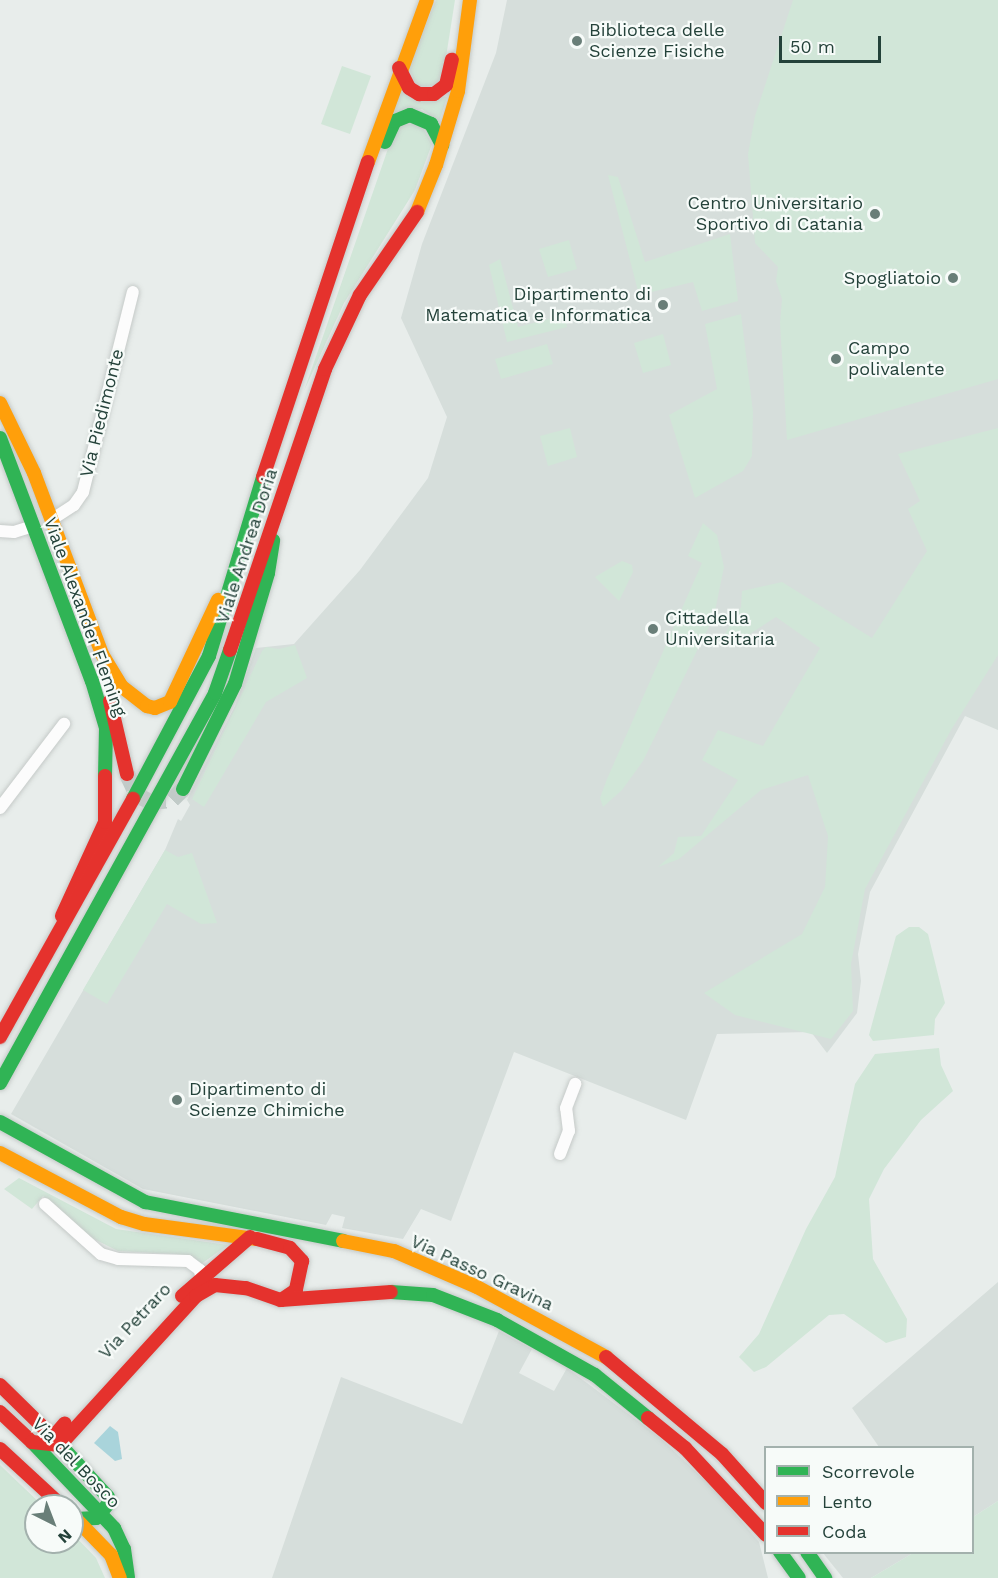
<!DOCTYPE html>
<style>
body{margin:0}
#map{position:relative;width:998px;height:1578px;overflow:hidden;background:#e8edeb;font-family:"Work Sans",sans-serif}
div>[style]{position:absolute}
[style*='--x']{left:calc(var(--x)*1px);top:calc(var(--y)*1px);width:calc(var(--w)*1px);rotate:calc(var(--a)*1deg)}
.built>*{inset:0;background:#d6dedb}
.green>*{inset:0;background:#d1e6d8}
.water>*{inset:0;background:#a9d4db}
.secondary-tunnel>*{height:16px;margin-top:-8px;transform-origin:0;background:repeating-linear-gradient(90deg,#c1cbc8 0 16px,transparent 0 24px)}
.roads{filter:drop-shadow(0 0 2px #c5cac8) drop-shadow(0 0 2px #c5cac8)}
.street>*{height:12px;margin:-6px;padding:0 6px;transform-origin:6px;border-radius:6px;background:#fcfcfc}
.fast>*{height:14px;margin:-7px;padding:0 7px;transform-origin:7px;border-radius:7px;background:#30b455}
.slow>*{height:14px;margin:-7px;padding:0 7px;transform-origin:7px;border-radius:7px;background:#ff9f0a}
.jam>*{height:14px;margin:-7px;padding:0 7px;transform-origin:7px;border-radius:7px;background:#e5322d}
.dots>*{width:16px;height:16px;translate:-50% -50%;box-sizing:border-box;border:3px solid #f7fbf9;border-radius:50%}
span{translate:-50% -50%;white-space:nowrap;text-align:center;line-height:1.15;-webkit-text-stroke:4.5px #f7fbf9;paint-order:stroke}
.poi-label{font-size:18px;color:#24423a}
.left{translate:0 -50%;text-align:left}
.right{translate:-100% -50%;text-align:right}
.street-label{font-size:18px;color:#24423a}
.legend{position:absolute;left:764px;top:1446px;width:210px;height:108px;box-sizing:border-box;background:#f7fbf9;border:2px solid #a3b1ad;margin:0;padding:8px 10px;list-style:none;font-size:18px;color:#24423a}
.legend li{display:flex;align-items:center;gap:12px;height:30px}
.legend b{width:30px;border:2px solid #a3b1ad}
.north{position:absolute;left:24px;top:1494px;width:60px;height:60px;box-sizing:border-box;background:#f7fbf9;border:2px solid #a3b1ad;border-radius:50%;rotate:138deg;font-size:16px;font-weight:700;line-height:24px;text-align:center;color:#24423a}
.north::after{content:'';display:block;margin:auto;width:21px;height:27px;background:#697e78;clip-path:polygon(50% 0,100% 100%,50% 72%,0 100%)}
.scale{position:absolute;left:779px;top:36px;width:102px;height:27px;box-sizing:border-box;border:3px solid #24423a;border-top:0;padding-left:8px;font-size:18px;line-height:21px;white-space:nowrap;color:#24423a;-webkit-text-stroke:4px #f7fbf9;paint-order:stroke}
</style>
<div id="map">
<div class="built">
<div style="clip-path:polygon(507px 0,998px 0,998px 730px,965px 716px,870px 892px,858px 954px,861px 981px,857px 1013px,827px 1053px,811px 1032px,717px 1034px,686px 1120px,514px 1052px,451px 1221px,421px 1209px,403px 1239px,342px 1228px,345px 1217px,332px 1214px,326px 1225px,143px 1189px,11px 1114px,165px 850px,178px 819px,181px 821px,190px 805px,187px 800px,235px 706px,256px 648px,294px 644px,360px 570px,428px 478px,447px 417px,401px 318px,422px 244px,496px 53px)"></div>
<div style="clip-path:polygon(998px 1282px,998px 1501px,973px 1517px,972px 1448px,879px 1447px,852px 1408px)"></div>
<div style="clip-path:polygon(499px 1331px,532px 1349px,519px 1373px,554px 1391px,567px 1368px,659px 1437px,716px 1491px,759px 1542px,768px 1578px,272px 1578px,341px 1377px,462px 1424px)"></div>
<div style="clip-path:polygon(823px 1553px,913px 1553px,871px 1578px,843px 1578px)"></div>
</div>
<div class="green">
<div style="clip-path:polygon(436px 0,455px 0,443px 76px,436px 85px,417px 87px,408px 67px)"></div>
<div style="clip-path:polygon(793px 0,998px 0,998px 379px,787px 440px,780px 323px,782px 299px,776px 281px,778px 267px,755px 243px,748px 154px,755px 116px)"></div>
<div style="clip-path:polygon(342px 66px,371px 76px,350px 134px,321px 124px)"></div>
<div style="clip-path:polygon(399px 90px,447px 97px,439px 122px,422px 109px,392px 113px)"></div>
<div style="clip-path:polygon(420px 123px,432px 144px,415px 190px,344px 303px,304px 391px,391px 140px,400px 125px)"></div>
<div style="clip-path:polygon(608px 175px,618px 177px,645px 262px,730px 234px,738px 301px,702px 311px,693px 282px,639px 295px)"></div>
<div style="clip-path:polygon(569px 240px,577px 269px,548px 277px,539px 249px)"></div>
<div style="clip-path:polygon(500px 259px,518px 327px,564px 315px,567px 327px,507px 342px,489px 265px)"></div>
<div style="clip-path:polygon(741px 314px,753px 412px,752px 456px,743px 471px,695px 498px,669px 415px,717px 389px,705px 324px)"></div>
<div style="clip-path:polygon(663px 334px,671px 365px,643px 373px,634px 343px)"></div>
<div style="clip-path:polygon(547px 344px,553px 364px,501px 379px,495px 359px)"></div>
<div style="clip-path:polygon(570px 428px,577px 457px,548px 466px,540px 436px)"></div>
<div style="clip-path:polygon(998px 428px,998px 655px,951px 730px,865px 889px,851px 964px,853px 1011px,831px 1039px,735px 1015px,704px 993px,802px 934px,825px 887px,828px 836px,808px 775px,761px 790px,679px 859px,658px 867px,674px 853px,678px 837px,701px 836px,738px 780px,702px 760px,718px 730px,763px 746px,820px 648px,776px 617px,739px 641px,725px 634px,741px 607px,742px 591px,782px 582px,872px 638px,927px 551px,908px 509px,920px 501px,898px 454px)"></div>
<div style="clip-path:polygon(703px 523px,717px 535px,724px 567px,714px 616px,643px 761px,622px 790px,603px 807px,600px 798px,607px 779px,702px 563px,688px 556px)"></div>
<div style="clip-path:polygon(622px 561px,632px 565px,633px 572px,619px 601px,595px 577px)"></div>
<div style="clip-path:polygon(295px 645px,307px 678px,266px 702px,204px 807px,192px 799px,262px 651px,266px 647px,279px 649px)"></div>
<div style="clip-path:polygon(165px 850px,178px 857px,192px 853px,217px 923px,201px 924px,167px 904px,107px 1004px,83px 990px)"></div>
<div style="clip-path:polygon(909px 927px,919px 927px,928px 934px,945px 1003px,935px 1019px,934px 1035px,873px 1041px,869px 1035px,896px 936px)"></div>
<div style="clip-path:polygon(939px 1048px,941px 1065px,953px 1091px,921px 1120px,884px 1169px,869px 1199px,873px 1259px,907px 1319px,906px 1337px,886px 1343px,844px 1314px,829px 1315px,766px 1367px,754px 1372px,739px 1357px,759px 1334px,806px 1229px,835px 1177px,855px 1084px,875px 1054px)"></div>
<div style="clip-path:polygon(19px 1178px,116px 1229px,228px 1245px,201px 1264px,177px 1254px,118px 1251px,90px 1237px,43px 1196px,32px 1209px,4px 1189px)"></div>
<div style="clip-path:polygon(0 1465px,43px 1506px,36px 1506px,36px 1542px,72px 1542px,72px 1533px,96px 1558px,105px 1578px,0 1578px)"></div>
<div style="clip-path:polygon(998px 1501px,998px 1578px,871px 1578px,913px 1553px,972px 1552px,973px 1517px)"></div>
</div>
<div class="water">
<div style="clip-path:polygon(110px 1426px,118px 1432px,122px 1459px,115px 1461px,94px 1443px)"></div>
</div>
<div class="secondary-tunnel">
<div style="--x:127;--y:774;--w:23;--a:65"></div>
<div style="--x:137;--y:795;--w:15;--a:28"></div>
<div style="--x:150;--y:802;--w:22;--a:-5"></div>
<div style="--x:172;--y:800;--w:16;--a:-45"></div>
</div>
<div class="roads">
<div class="street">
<div style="--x:51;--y:520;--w:27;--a:-33"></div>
<div style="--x:74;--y:505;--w:16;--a:-55"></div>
<div style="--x:83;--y:492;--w:206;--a:-76"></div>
<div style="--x:0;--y:531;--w:14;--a:4"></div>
<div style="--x:14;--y:532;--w:21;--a:-17"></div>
<div style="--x:0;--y:808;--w:106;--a:-52.7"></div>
<div style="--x:560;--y:1154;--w:25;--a:-69"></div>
<div style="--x:569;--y:1131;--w:23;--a:-97"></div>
<div style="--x:566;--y:1108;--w:26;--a:-69"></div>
<div style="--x:45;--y:1204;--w:75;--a:41.8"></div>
<div style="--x:101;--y:1254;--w:18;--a:16"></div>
<div style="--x:118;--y:1259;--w:70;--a:1.6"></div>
<div style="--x:188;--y:1261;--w:15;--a:37"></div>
<div style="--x:200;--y:1270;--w:6;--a:81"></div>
</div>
<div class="fast">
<div style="--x:385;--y:142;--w:23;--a:-65"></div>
<div style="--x:395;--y:121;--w:16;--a:-22"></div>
<div style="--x:410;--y:115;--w:23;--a:23"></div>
<div style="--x:431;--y:124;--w:24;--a:62"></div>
<div style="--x:0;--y:438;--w:260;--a:69.3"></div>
<div style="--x:92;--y:681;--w:49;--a:73.4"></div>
<div style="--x:106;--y:728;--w:48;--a:91.2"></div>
<div style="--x:183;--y:789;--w:117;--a:-63.7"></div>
<div style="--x:235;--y:684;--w:116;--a:-73.4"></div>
<div style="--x:268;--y:573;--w:33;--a:-81"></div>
<div style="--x:133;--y:799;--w:162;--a:-62"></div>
<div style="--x:209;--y:656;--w:187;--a:-73.2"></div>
<div style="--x:0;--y:1083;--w:445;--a:-61.1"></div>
<div style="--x:215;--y:693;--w:46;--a:-70.8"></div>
<div style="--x:0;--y:1122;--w:166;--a:28.9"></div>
<div style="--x:145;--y:1202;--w:202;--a:11.1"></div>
<div style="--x:391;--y:1292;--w:42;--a:4.1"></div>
<div style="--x:433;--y:1295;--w:69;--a:21.3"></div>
<div style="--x:497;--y:1320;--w:112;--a:29.3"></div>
<div style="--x:595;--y:1375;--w:68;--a:39.1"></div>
<div style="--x:53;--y:1437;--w:81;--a:47.5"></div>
<div style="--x:108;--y:1497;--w:6;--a:81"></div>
<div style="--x:109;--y:1503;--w:20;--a:131"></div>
<div style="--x:96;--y:1518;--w:20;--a:177"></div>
<div style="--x:32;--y:1442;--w:119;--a:46.4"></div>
<div style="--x:114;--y:1528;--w:23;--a:65"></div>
<div style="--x:124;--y:1549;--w:29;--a:82"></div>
<div style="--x:780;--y:1552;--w:32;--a:54"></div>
<div style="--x:807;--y:1552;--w:32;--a:55"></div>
</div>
<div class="slow">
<div style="--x:368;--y:162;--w:172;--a:-70"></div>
<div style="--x:417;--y:212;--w:51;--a:-68"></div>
<div style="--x:436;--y:165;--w:77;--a:-73.4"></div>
<div style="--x:458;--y:91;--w:92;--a:-82.5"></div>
<div style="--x:0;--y:403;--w:78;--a:64.1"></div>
<div style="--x:34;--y:473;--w:193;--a:69.4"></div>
<div style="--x:102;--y:654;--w:37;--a:59"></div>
<div style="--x:121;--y:686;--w:33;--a:38"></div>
<div style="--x:147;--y:706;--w:8;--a:14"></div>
<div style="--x:155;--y:708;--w:16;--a:-22"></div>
<div style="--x:170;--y:702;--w:113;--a:-64.8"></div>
<div style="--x:0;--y:1153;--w:137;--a:27.9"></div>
<div style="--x:121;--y:1217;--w:24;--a:17"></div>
<div style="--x:144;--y:1224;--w:114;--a:7.6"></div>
<div style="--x:343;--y:1241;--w:52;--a:11.1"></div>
<div style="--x:394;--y:1251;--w:90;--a:23.4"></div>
<div style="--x:477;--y:1287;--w:147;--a:28.5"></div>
<div style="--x:75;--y:1518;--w:52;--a:45.8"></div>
<div style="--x:111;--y:1555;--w:25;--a:69"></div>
</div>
<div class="jam">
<div style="--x:399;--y:68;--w:22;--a:63"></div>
<div style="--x:409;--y:88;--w:12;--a:31"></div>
<div style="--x:419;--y:94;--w:15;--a:0"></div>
<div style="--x:434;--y:94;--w:15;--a:-37"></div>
<div style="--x:446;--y:85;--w:26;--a:-77"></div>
<div style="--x:263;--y:477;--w:332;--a:-71.6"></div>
<div style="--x:230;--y:650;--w:297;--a:-71.3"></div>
<div style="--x:325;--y:369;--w:82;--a:-64.7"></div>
<div style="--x:360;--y:295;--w:101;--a:-55.5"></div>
<div style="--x:110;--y:701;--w:75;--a:76.9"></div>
<div style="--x:62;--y:916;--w:103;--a:-65.4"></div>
<div style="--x:105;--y:822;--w:46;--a:-90"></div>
<div style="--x:0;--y:1037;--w:273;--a:-60.8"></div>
<div style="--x:257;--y:1239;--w:34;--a:15"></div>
<div style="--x:290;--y:1248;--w:18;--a:47"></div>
<div style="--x:302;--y:1261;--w:30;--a:102"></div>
<div style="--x:296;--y:1290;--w:18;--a:146"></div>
<div style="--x:182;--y:1296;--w:90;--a:-40.9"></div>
<div style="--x:606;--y:1357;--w:151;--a:39.9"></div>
<div style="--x:722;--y:1454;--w:66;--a:48.1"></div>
<div style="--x:0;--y:1385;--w:74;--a:44.5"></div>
<div style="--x:53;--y:1437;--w:18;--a:-49"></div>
<div style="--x:0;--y:1412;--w:44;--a:43.2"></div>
<div style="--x:32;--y:1442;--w:28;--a:6"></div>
<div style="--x:60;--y:1445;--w:202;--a:-47.6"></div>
<div style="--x:196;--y:1296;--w:22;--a:-30"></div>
<div style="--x:215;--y:1285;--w:31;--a:6"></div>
<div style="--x:246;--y:1288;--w:37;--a:19"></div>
<div style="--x:281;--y:1300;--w:110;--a:-4.2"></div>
<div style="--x:648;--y:1418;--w:48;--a:39"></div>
<div style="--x:685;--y:1448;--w:119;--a:47"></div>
<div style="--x:0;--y:1449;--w:84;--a:42.6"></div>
</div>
</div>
<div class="dots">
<div style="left:577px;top:41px;background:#697e78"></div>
<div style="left:875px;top:214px;background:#697e78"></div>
<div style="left:953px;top:278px;background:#697e78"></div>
<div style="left:663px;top:305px;background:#697e78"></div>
<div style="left:836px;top:359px;background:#697e78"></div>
<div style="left:653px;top:629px;background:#697e78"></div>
<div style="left:177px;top:1100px;background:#697e78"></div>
</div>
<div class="poi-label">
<span class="left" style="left:589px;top:41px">Biblioteca delle<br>Scienze Fisiche</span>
<span class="right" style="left:863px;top:214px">Centro Universitario<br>Sportivo di Catania</span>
<span class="right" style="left:941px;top:278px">Spogliatoio</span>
<span class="right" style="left:651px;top:305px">Dipartimento di<br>Matematica e Informatica</span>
<span class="left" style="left:848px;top:359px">Campo<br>polivalente</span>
<span class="left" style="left:665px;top:629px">Cittadella<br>Universitaria</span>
<span class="left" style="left:189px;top:1100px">Dipartimento di<br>Scienze Chimiche</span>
</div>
<div class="street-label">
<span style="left:102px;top:413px;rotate:-76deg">Via Piedimonte</span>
<span style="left:247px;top:546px;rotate:-72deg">Viale Andrea Doria</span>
<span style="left:85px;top:617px;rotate:70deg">Viale Alexander Fleming</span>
<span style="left:482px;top:1273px;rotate:25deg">Via Passo Gravina</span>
<span style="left:135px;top:1321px;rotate:-47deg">Via Petraro</span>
<span style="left:76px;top:1463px;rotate:46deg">Via del Bosco</span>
</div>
<ul class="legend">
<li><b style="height:8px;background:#30b455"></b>Scorrevole</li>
<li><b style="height:8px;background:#ff9f0a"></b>Lento</li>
<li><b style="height:8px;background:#e5322d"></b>Coda</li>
</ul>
<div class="north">N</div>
<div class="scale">50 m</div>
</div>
